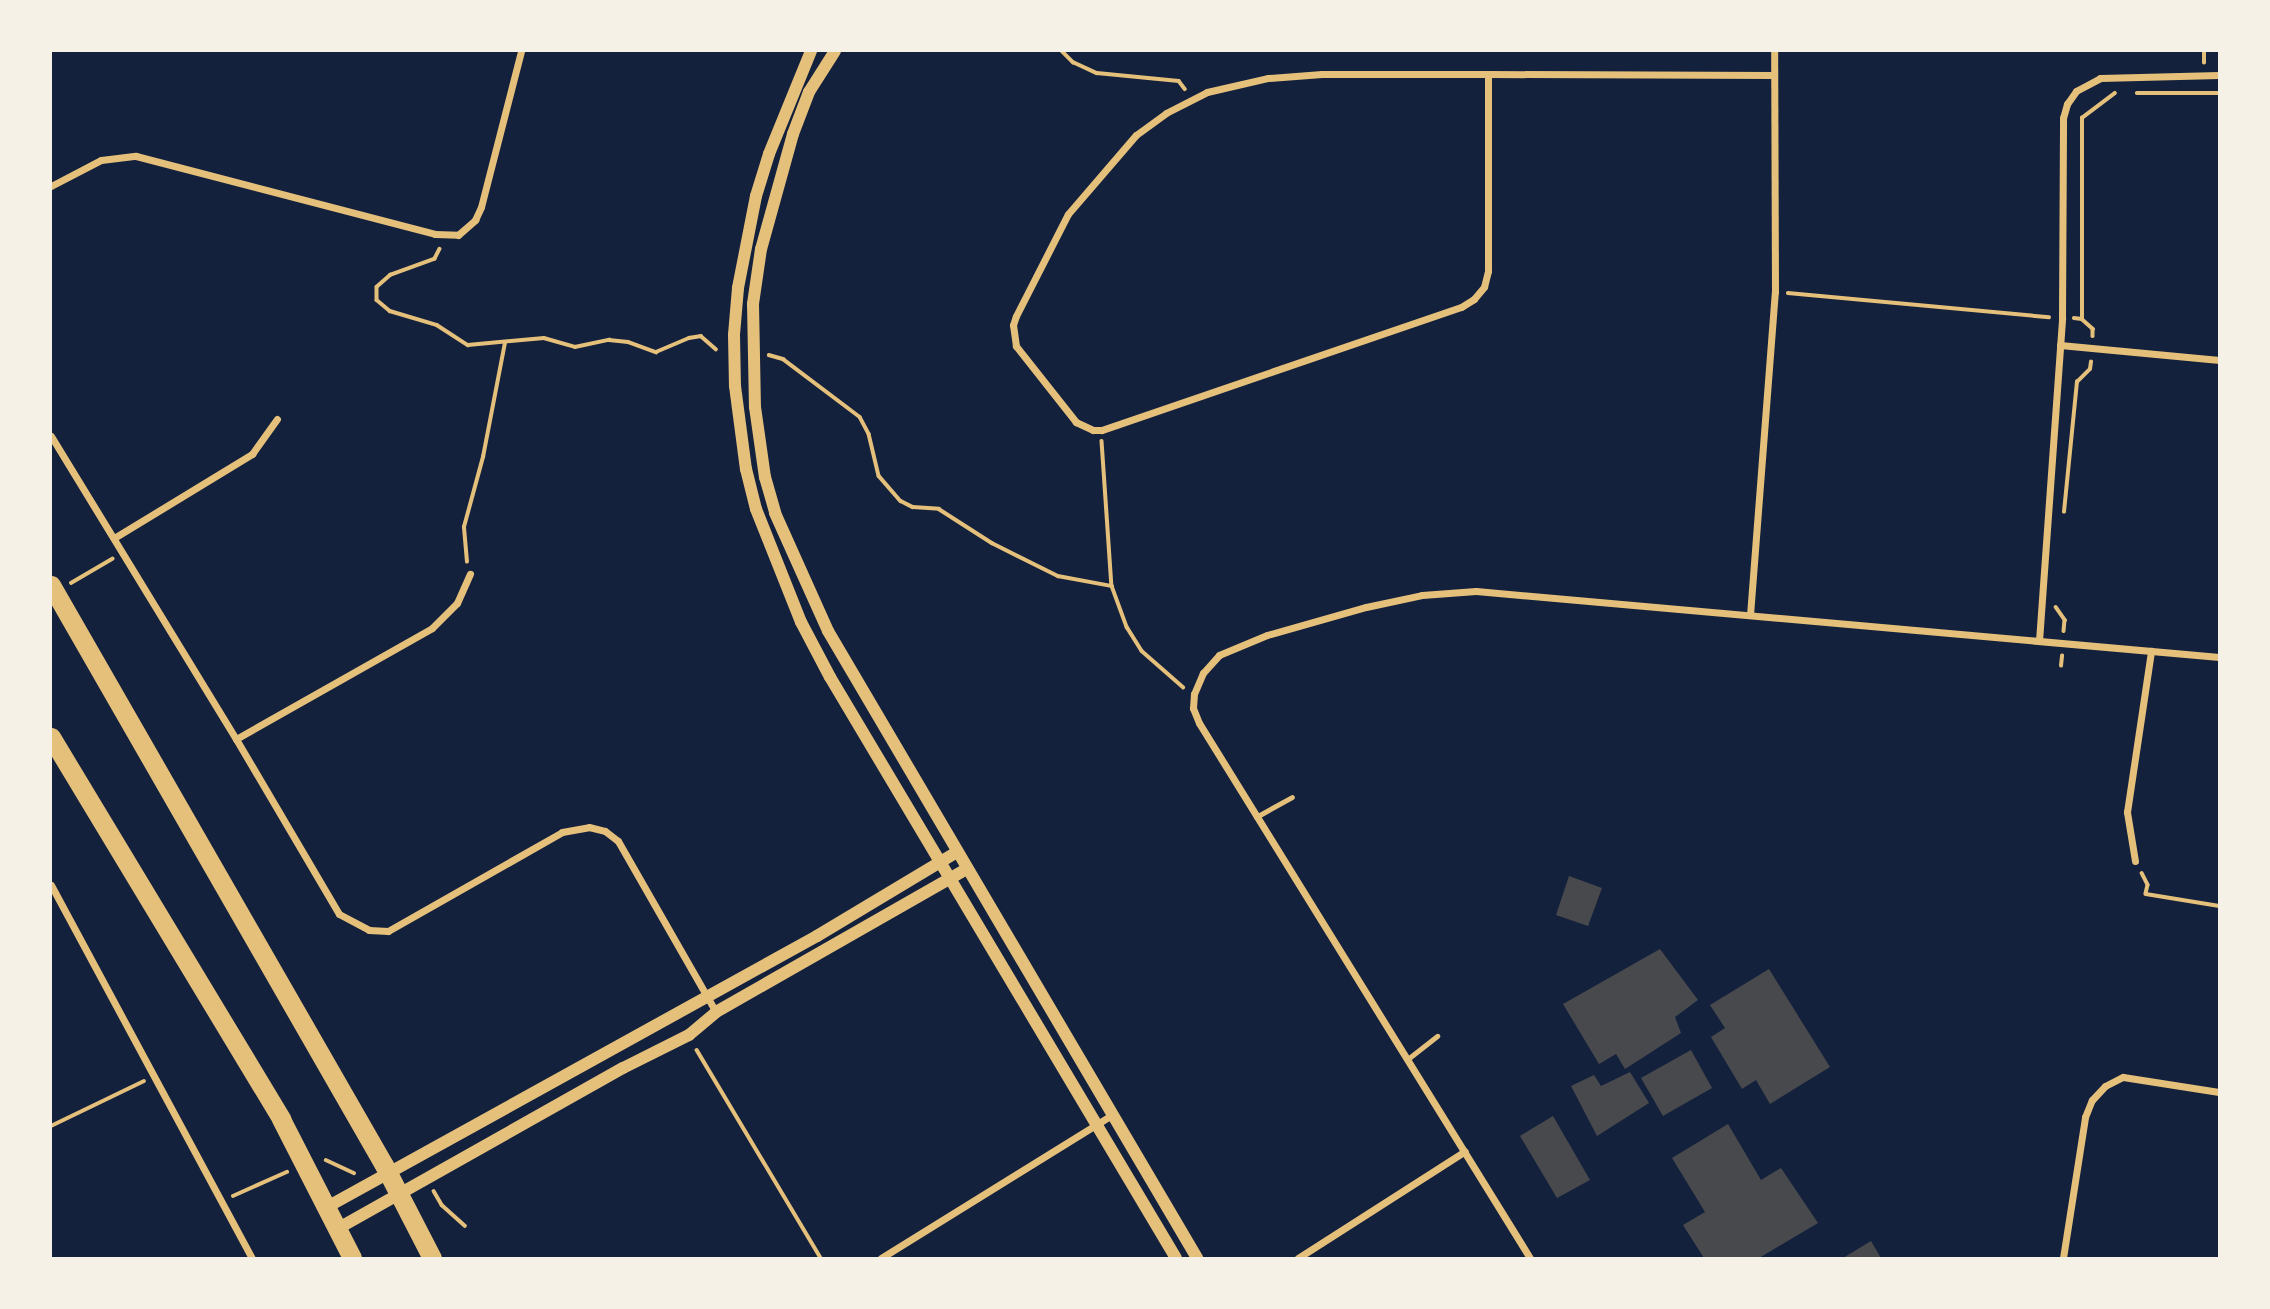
<!DOCTYPE html>
<style>
body{margin:0}
#map{position:relative;width:2270px;height:1309px;overflow:hidden;background:#14213d;font-family:"Asap Condensed",sans-serif}
div>[style]{position:absolute}
[style*='--x']{left:calc(var(--x)*1px);top:calc(var(--y)*1px);width:calc(var(--w)*1px);rotate:calc(var(--a)*1deg)}
.building>*{inset:0;background:#48494c}
.path>*{height:3.5px;margin:-1.75px;padding:0 1.75px;transform-origin:1.75px;border-radius:1.75px;background:#e5c07b}
.service>*{height:5px;margin:-2.5px;padding:0 2.5px;transform-origin:2.5px;border-radius:2.5px;background:#e5c07b}
.minor>*{height:7px;margin:-3.5px;padding:0 3.5px;transform-origin:3.5px;border-radius:3.5px;background:#e5c07b}
.tertiary>*{height:12px;margin:-6px;padding:0 6px;transform-origin:6px;border-radius:6px;background:#e5c07b}
.trunk>*{height:19px;margin:-9.5px;padding:0 9.5px;transform-origin:9.5px;border-radius:9.5px;background:#e5c07b}
span{translate:-50% -50%;white-space:nowrap;text-align:center;line-height:1.15;-webkit-text-stroke:5px #f6f1e7;paint-order:stroke}
.frame{position:absolute;inset:0;border:52px solid #f6f1e7;pointer-events:none}
</style>
<div id="map">
<div class="building">
<div style="clip-path:polygon(1569px 876px,1602px 888px,1588px 926px,1556px 915px)"></div>
<div style="clip-path:polygon(1660px 949px,1698px 1000px,1675px 1017px,1681px 1033px,1625px 1069px,1616px 1054px,1599px 1064px,1563px 1004px)"></div>
<div style="clip-path:polygon(1769px 969px,1830px 1067px,1770px 1104px,1756px 1080px,1742px 1089px,1711px 1037px,1725px 1028px,1710px 1005px)"></div>
<div style="clip-path:polygon(1691px 1050px,1712px 1088px,1663px 1116px,1641px 1078px)"></div>
<div style="clip-path:polygon(1630px 1072px,1649px 1103px,1597px 1136px,1571px 1086px,1594px 1075px,1601px 1086px)"></div>
<div style="clip-path:polygon(1553px 1116px,1590px 1180px,1557px 1198px,1520px 1136px)"></div>
<div style="clip-path:polygon(1728px 1124px,1761px 1180px,1781px 1168px,1818px 1223px,1759px 1258px,1704px 1258px,1683px 1225px,1705px 1212px,1672px 1158px)"></div>
<div style="clip-path:polygon(1871px 1241px,1881px 1258px,1843px 1258px)"></div>
</div>
<div class="path">
<div style="--x:1062;--y:51;--w:16;--a:45"></div>
<div style="--x:1073;--y:62;--w:26;--a:25"></div>
<div style="--x:1097;--y:73;--w:82;--a:5.6"></div>
<div style="--x:1179;--y:81;--w:10;--a:53"></div>
<div style="--x:2204;--y:63;--w:12;--a:-90"></div>
<div style="--x:2137;--y:93;--w:82;--a:0"></div>
<div style="--x:440;--y:249;--w:11;--a:117"></div>
<div style="--x:435;--y:259;--w:47;--a:160"></div>
<div style="--x:391;--y:275;--w:18;--a:139"></div>
<div style="--x:377;--y:287;--w:13;--a:90"></div>
<div style="--x:377;--y:300;--w:17;--a:40"></div>
<div style="--x:390;--y:311;--w:49;--a:16.6"></div>
<div style="--x:437;--y:325;--w:37;--a:33"></div>
<div style="--x:468;--y:345;--w:76;--a:-5.3"></div>
<div style="--x:544;--y:338;--w:32;--a:16"></div>
<div style="--x:575;--y:347;--w:35;--a:-12"></div>
<div style="--x:609;--y:340;--w:19;--a:6"></div>
<div style="--x:628;--y:342;--w:30;--a:20"></div>
<div style="--x:656;--y:352;--w:36;--a:-23"></div>
<div style="--x:689;--y:338;--w:12;--a:-9"></div>
<div style="--x:701;--y:336;--w:20;--a:41"></div>
<div style="--x:1788;--y:293;--w:262;--a:5.3"></div>
<div style="--x:2074;--y:318;--w:8;--a:7"></div>
<div style="--x:2082;--y:319;--w:15;--a:42"></div>
<div style="--x:2093;--y:329;--w:7;--a:90"></div>
<div style="--x:2082;--y:319;--w:201;--a:-90"></div>
<div style="--x:2082;--y:118;--w:41;--a:-37.1"></div>
<div style="--x:769;--y:355;--w:15;--a:16"></div>
<div style="--x:783;--y:359;--w:96;--a:37"></div>
<div style="--x:860;--y:417;--w:19;--a:62"></div>
<div style="--x:869;--y:434;--w:43;--a:76.6"></div>
<div style="--x:879;--y:476;--w:33;--a:49"></div>
<div style="--x:901;--y:501;--w:13;--a:27"></div>
<div style="--x:913;--y:507;--w:26;--a:4"></div>
<div style="--x:939;--y:509;--w:63;--a:32.7"></div>
<div style="--x:992;--y:543;--w:74;--a:26.6"></div>
<div style="--x:1058;--y:576;--w:55;--a:10.5"></div>
<div style="--x:1112;--y:586;--w:44;--a:69.9"></div>
<div style="--x:1127;--y:627;--w:28;--a:58"></div>
<div style="--x:1142;--y:651;--w:55;--a:41.3"></div>
<div style="--x:1102;--y:441;--w:145;--a:86.1"></div>
<div style="--x:2064;--y:512;--w:131;--a:-84.3"></div>
<div style="--x:2077;--y:382;--w:18;--a:-45"></div>
<div style="--x:2090;--y:369;--w:7;--a:-82"></div>
<div style="--x:467;--y:562;--w:35;--a:-95"></div>
<div style="--x:464;--y:527;--w:73;--a:-74.8"></div>
<div style="--x:483;--y:457;--w:116;--a:-79.1"></div>
<div style="--x:71;--y:583;--w:48;--a:-30.3"></div>
<div style="--x:2056;--y:607;--w:16;--a:55"></div>
<div style="--x:2065;--y:620;--w:11;--a:95"></div>
<div style="--x:2061;--y:666;--w:10;--a:-84"></div>
<div style="--x:2142;--y:873;--w:13;--a:63"></div>
<div style="--x:2148;--y:885;--w:9;--a:103"></div>
<div style="--x:2146;--y:894;--w:74;--a:9.3"></div>
<div style="--x:697;--y:1050;--w:242;--a:59.2"></div>
<div style="--x:51;--y:1126;--w:103;--a:-25.8"></div>
<div style="--x:326;--y:1160;--w:31;--a:25"></div>
<div style="--x:434;--y:1191;--w:16;--a:60"></div>
<div style="--x:442;--y:1205;--w:31;--a:42"></div>
<div style="--x:233;--y:1196;--w:59;--a:-24"></div>
</div>
<div class="service">
<div style="--x:1256;--y:817;--w:41;--a:-29.1"></div>
<div style="--x:1409;--y:1058;--w:36;--a:-38"></div>
</div>
<div class="minor">
<div style="--x:1488;--y:74;--w:197;--a:90"></div>
<div style="--x:1488;--y:271;--w:16;--a:104"></div>
<div style="--x:1484;--y:287;--w:16;--a:130"></div>
<div style="--x:1474;--y:299;--w:15;--a:148"></div>
<div style="--x:1461;--y:307;--w:380;--a:161.1"></div>
<div style="--x:1101;--y:430;--w:8;--a:180"></div>
<div style="--x:1093;--y:430;--w:19;--a:-155"></div>
<div style="--x:1076;--y:422;--w:97;--a:-128.3"></div>
<div style="--x:1016;--y:346;--w:21;--a:-98"></div>
<div style="--x:1013;--y:325;--w:9;--a:-72"></div>
<div style="--x:1016;--y:316;--w:114;--a:-63"></div>
<div style="--x:1068;--y:214;--w:104;--a:-49.3"></div>
<div style="--x:1136;--y:135;--w:37;--a:-36"></div>
<div style="--x:1166;--y:113;--w:46;--a:-27.1"></div>
<div style="--x:1207;--y:92;--w:63;--a:-12.9"></div>
<div style="--x:1268;--y:78;--w:54;--a:-4.2"></div>
<div style="--x:1322;--y:74;--w:166;--a:0"></div>
<div style="--x:1488;--y:74;--w:286;--a:0.2"></div>
<div style="--x:51;--y:186;--w:56;--a:-27.5"></div>
<div style="--x:101;--y:160;--w:35;--a:-7"></div>
<div style="--x:136;--y:156;--w:309;--a:14.6"></div>
<div style="--x:435;--y:234;--w:23;--a:2"></div>
<div style="--x:458;--y:235;--w:23;--a:-41"></div>
<div style="--x:475;--y:220;--w:14;--a:-65"></div>
<div style="--x:481;--y:207;--w:161;--a:-75.6"></div>
<div style="--x:2060;--y:345;--w:160;--a:5.4"></div>
<div style="--x:51;--y:436;--w:355;--a:58.6"></div>
<div style="--x:236;--y:739;--w:203;--a:59.5"></div>
<div style="--x:339;--y:914;--w:34;--a:28"></div>
<div style="--x:369;--y:930;--w:19;--a:3"></div>
<div style="--x:388;--y:931;--w:200;--a:-29.6"></div>
<div style="--x:562;--y:832;--w:27;--a:-10"></div>
<div style="--x:589;--y:827;--w:16;--a:14"></div>
<div style="--x:605;--y:831;--w:16;--a:38"></div>
<div style="--x:618;--y:841;--w:197;--a:60.2"></div>
<div style="--x:114;--y:538;--w:162;--a:-31.3"></div>
<div style="--x:252;--y:454;--w:43;--a:-54.5"></div>
<div style="--x:1750;--y:615;--w:324;--a:-85.6"></div>
<div style="--x:1775;--y:292;--w:241;--a:-90.2"></div>
<div style="--x:2039;--y:641;--w:324;--a:-85.9"></div>
<div style="--x:2062;--y:318;--w:200;--a:-89.7"></div>
<div style="--x:2063;--y:118;--w:15;--a:-74"></div>
<div style="--x:2067;--y:104;--w:16;--a:-55"></div>
<div style="--x:2076;--y:91;--w:27;--a:-28"></div>
<div style="--x:2100;--y:78;--w:119;--a:-1.4"></div>
<div style="--x:236;--y:739;--w:225;--a:-29.5"></div>
<div style="--x:432;--y:628;--w:35;--a:-45"></div>
<div style="--x:457;--y:603;--w:32;--a:-66"></div>
<div style="--x:2135;--y:861;--w:50;--a:-99.3"></div>
<div style="--x:2127;--y:812;--w:163;--a:-81.5"></div>
<div style="--x:51;--y:885;--w:424;--a:61.7"></div>
<div style="--x:881;--y:1258;--w:272;--a:-31.8"></div>
<div style="--x:1298;--y:1258;--w:198;--a:-32.6"></div>
<div style="--x:1530;--y:1258;--w:629;--a:-121.74"></div>
<div style="--x:1199;--y:723;--w:16;--a:-112"></div>
<div style="--x:1193;--y:708;--w:14;--a:-86"></div>
<div style="--x:1194;--y:694;--w:23;--a:-67"></div>
<div style="--x:1203;--y:673;--w:24;--a:-48"></div>
<div style="--x:1219;--y:655;--w:52;--a:-22.6"></div>
<div style="--x:1267;--y:635;--w:103;--a:-15.8"></div>
<div style="--x:1366;--y:607;--w:57;--a:-12.1"></div>
<div style="--x:1422;--y:595;--w:54;--a:-4.2"></div>
<div style="--x:1476;--y:591;--w:746;--a:5.08"></div>
<div style="--x:2063;--y:1258;--w:143;--a:-81.1"></div>
<div style="--x:2085;--y:1117;--w:18;--a:-68"></div>
<div style="--x:2092;--y:1100;--w:19;--a:-47"></div>
<div style="--x:2105;--y:1086;--w:20;--a:-27"></div>
<div style="--x:2123;--y:1077;--w:97;--a:8.9"></div>
</div>
<div class="tertiary">
<div style="--x:811;--y:51;--w:111;--a:112.2"></div>
<div style="--x:769;--y:154;--w:44;--a:107.2"></div>
<div style="--x:756;--y:196;--w:94;--a:101.1"></div>
<div style="--x:738;--y:288;--w:47;--a:94.9"></div>
<div style="--x:734;--y:335;--w:51;--a:88.9"></div>
<div style="--x:735;--y:386;--w:84;--a:82.5"></div>
<div style="--x:746;--y:469;--w:41;--a:76"></div>
<div style="--x:756;--y:509;--w:122;--a:68.3"></div>
<div style="--x:801;--y:622;--w:62;--a:62.2"></div>
<div style="--x:830;--y:677;--w:676;--a:59.23"></div>
<div style="--x:835;--y:51;--w:49;--a:122.4"></div>
<div style="--x:809;--y:92;--w:45;--a:110.9"></div>
<div style="--x:793;--y:134;--w:119;--a:105.5"></div>
<div style="--x:761;--y:249;--w:56;--a:98.3"></div>
<div style="--x:753;--y:304;--w:103;--a:88.9"></div>
<div style="--x:755;--y:407;--w:71;--a:81.9"></div>
<div style="--x:765;--y:477;--w:37;--a:74"></div>
<div style="--x:775;--y:513;--w:129;--a:65.8"></div>
<div style="--x:828;--y:631;--w:728;--a:59.52"></div>
<div style="--x:327;--y:1207;--w:560;--a:-28.95"></div>
<div style="--x:817;--y:936;--w:163;--a:-31"></div>
<div style="--x:337;--y:1229;--w:328;--a:-29.4"></div>
<div style="--x:623;--y:1068;--w:74;--a:-26.6"></div>
<div style="--x:689;--y:1035;--w:35;--a:-40"></div>
<div style="--x:716;--y:1012;--w:289;--a:-29.7"></div>
</div>
<div class="trunk">
<div style="--x:51;--y:585;--w:669;--a:60.14"></div>
<div style="--x:384;--y:1165;--w:105;--a:62.7"></div>
<div style="--x:51;--y:737;--w:446;--a:58.9"></div>
<div style="--x:281;--y:1119;--w:156;--a:62.9"></div>
</div>
<div class="frame"></div>
</div>
